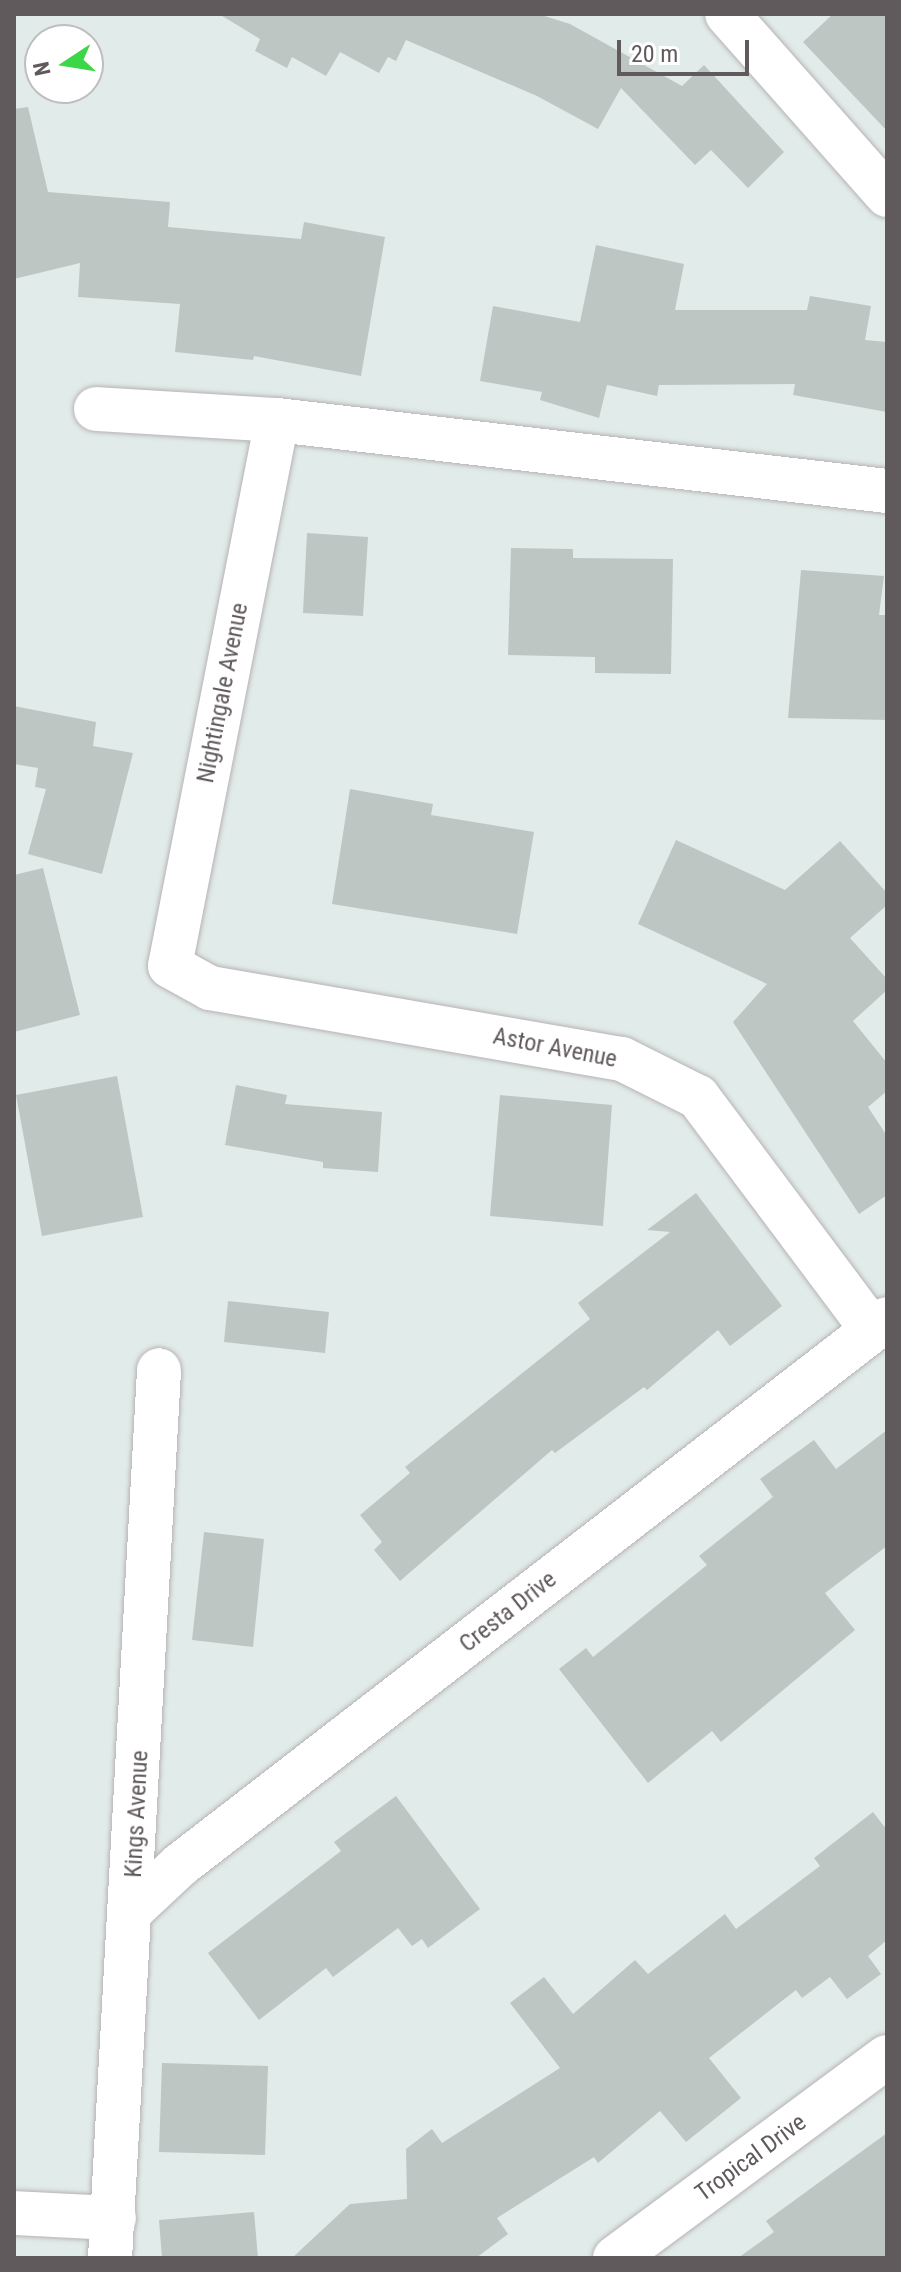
<!DOCTYPE html>
<style>
body{margin:0}
#map{position:relative;width:901px;height:2272px;overflow:hidden;background:#e1ebe9;font-family:"Roboto Condensed",sans-serif}
div>[style]{position:absolute}
[style*='--x']{left:calc(var(--x)*1px);top:calc(var(--y)*1px);width:calc(var(--w)*1px);rotate:calc(var(--a)*1deg)}
.building>*{inset:0;background:#bec6c4}
.roads{filter:drop-shadow(0 0 2px #b7b2b4) drop-shadow(0 0 2px #b7b2b4)}
.minor>*{height:44px;margin:-22px;padding:0 22px;transform-origin:22px;border-radius:22px;background:#fff}
span{translate:-50% -50%;white-space:nowrap;text-align:center;line-height:1.15;-webkit-text-stroke:8px #fff;paint-order:stroke}
.street-label{font-size:24px;color:#615a5d}
.frame{position:absolute;inset:0;border:16px solid #615a5d;pointer-events:none}
.north{position:absolute;left:24px;top:24px;width:80px;height:80px;box-sizing:border-box;background:#fff;border:2px solid #c0bdbe;border-radius:50%;rotate:258deg;font-size:22px;font-weight:700;line-height:32px;text-align:center;color:#615a5d}
.north::after{content:'';display:block;margin:auto;width:28px;height:36px;background:#3cd649;clip-path:polygon(50% 0,100% 100%,50% 72%,0 100%)}
.scale{position:absolute;left:617px;top:40px;width:132px;height:36px;box-sizing:border-box;border:4px solid #615a5d;border-top:0;padding-left:10px;font-size:24px;line-height:28px;white-space:nowrap;color:#615a5d;-webkit-text-stroke:6px #fff;paint-order:stroke}
</style>
<div id="map">
<div class="building">
<div style="clip-path:polygon(219px 14px,538px 14px,570px 24px,682px 86px,704px 65px,784px 152px,748px 188px,711px 150px,695px 165px,621px 88px,598px 129px,537px 96px,406px 40px,396px 61px,388px 57px,379px 73px,340px 52px,326px 76px,292px 57px,287px 68px,255px 51px,260px 39px)"></div>
<div style="clip-path:polygon(833px 14px,887px 14px,887px 131px,803px 42px)"></div>
<div style="clip-path:polygon(28px 107px,48px 192px,170px 202px,168px 227px,301px 239px,304px 222px,385px 237px,361px 376px,254px 356px,253px 360px,175px 352px,180px 304px,78px 297px,80px 263px,14px 279px,14px 109px)"></div>
<div style="clip-path:polygon(596px 245px,684px 264px,675px 310px,807px 310px,810px 296px,871px 306px,865px 340px,887px 342px,887px 412px,793px 395px,795px 384px,659px 385px,657px 396px,607px 385px,599px 418px,540px 400px,542px 392px,480px 381px,493px 306px,580px 322px)"></div>
<div style="clip-path:polygon(307px 533px,368px 537px,363px 616px,303px 613px)"></div>
<div style="clip-path:polygon(511px 548px,573px 549px,573px 558px,673px 559px,671px 674px,595px 673px,595px 657px,508px 655px)"></div>
<div style="clip-path:polygon(801px 570px,884px 576px,879px 615px,887px 615px,887px 720px,788px 718px)"></div>
<div style="clip-path:polygon(14px 706px,96px 722px,93px 746px,133px 753px,102px 874px,28px 854px,46px 789px,35px 787px,38px 768px,14px 764px)"></div>
<div style="clip-path:polygon(350px 789px,433px 804px,431px 815px,534px 832px,517px 934px,332px 904px)"></div>
<div style="clip-path:polygon(676px 840px,785px 890px,840px 841px,887px 893px,887px 905px,850px 938px,887px 979px,887px 990px,853px 1021px,887px 1063px,887px 1091px,868px 1107px,887px 1136px,887px 1195px,859px 1214px,733px 1022px,767px 984px,638px 924px)"></div>
<div style="clip-path:polygon(43px 868px,80px 1015px,14px 1032px,14px 875px)"></div>
<div style="clip-path:polygon(117px 1076px,143px 1217px,42px 1236px,16px 1095px)"></div>
<div style="clip-path:polygon(236px 1085px,287px 1095px,285px 1104px,382px 1112px,378px 1172px,323px 1168px,323px 1162px,225px 1145px)"></div>
<div style="clip-path:polygon(500px 1095px,612px 1105px,603px 1226px,490px 1216px)"></div>
<div style="clip-path:polygon(696px 1193px,782px 1306px,730px 1346px,718px 1330px,647px 1390px,644px 1387px,555px 1453px,552px 1450px,400px 1581px,374px 1550px,382px 1542px,360px 1515px,410px 1473px,405px 1467px,590px 1319px,578px 1303px,670px 1232px,647px 1230px)"></div>
<div style="clip-path:polygon(228px 1301px,329px 1312px,325px 1353px,224px 1342px)"></div>
<div style="clip-path:polygon(887px 1430px,887px 1546px,825px 1593px,855px 1630px,721px 1742px,712px 1731px,648px 1783px,559px 1669px,586px 1648px,593px 1657px,707px 1565px,699px 1556px,773px 1497px,760px 1479px,814px 1440px,836px 1469px)"></div>
<div style="clip-path:polygon(204px 1532px,264px 1539px,253px 1647px,192px 1640px)"></div>
<div style="clip-path:polygon(396px 1796px,480px 1909px,428px 1948px,422px 1939px,412px 1946px,398px 1928px,333px 1977px,326px 1968px,259px 2020px,208px 1953px,341px 1851px,334px 1842px)"></div>
<div style="clip-path:polygon(873px 1812px,887px 1830px,887px 1940px,868px 1956px,881px 1974px,847px 1999px,830px 1977px,802px 1998px,796px 1990px,709px 2058px,741px 2098px,686px 2142px,660px 2111px,598px 2163px,594px 2157px,497px 2218px,508px 2234px,476px 2258px,292px 2258px,350px 2204px,407px 2199px,406px 2149px,432px 2129px,442px 2143px,560px 2068px,510px 2003px,544px 1977px,573px 2014px,635px 1960px,648px 1974px,725px 1914px,736px 1929px,820px 1866px,814px 1858px)"></div>
<div style="clip-path:polygon(162px 2063px,268px 2066px,265px 2155px,159px 2152px)"></div>
<div style="clip-path:polygon(887px 2133px,887px 2258px,738px 2258px,774px 2232px,766px 2221px)"></div>
<div style="clip-path:polygon(254px 2212px,258px 2258px,162px 2258px,159px 2220px)"></div>
</div>
<div class="roads">
<div class="minor">
<div style="--x:727;--y:14;--w:242;--a:48.5"></div>
<div style="--x:96;--y:409;--w:181;--a:3.5"></div>
<div style="--x:277;--y:420;--w:614;--a:6.64"></div>
<div style="--x:277;--y:420;--w:556;--a:101.09"></div>
<div style="--x:170;--y:966;--w:46;--a:28.8"></div>
<div style="--x:210;--y:988;--w:418;--a:9.8"></div>
<div style="--x:622;--y:1059;--w:85;--a:26.6"></div>
<div style="--x:698;--y:1097;--w:291;--a:53.2"></div>
<div style="--x:133;--y:1909;--w:64;--a:-43.1"></div>
<div style="--x:180;--y:1865;--w:893;--a:-37.68"></div>
<div style="--x:14;--y:2213;--w:100;--a:2.9"></div>
<div style="--x:110;--y:2258;--w:889;--a:-86.84"></div>
<div style="--x:615;--y:2258;--w:338;--a:-36.5"></div>
</div>
</div>
<div class="street-label">
<span style="left:223px;top:693px;rotate:-79deg">Nightingale Avenue</span>
<span style="left:555px;top:1048px;rotate:11deg">Astor Avenue</span>
<span style="left:508px;top:1612px;rotate:-38deg">Cresta Drive</span>
<span style="left:137px;top:1814px;rotate:-87deg">Kings Avenue</span>
<span style="left:751px;top:2158px;rotate:-36deg">Tropical Drive</span>
</div>
<div class="frame"></div>
<div class="north">N</div>
<div class="scale">20 m</div>
</div>
